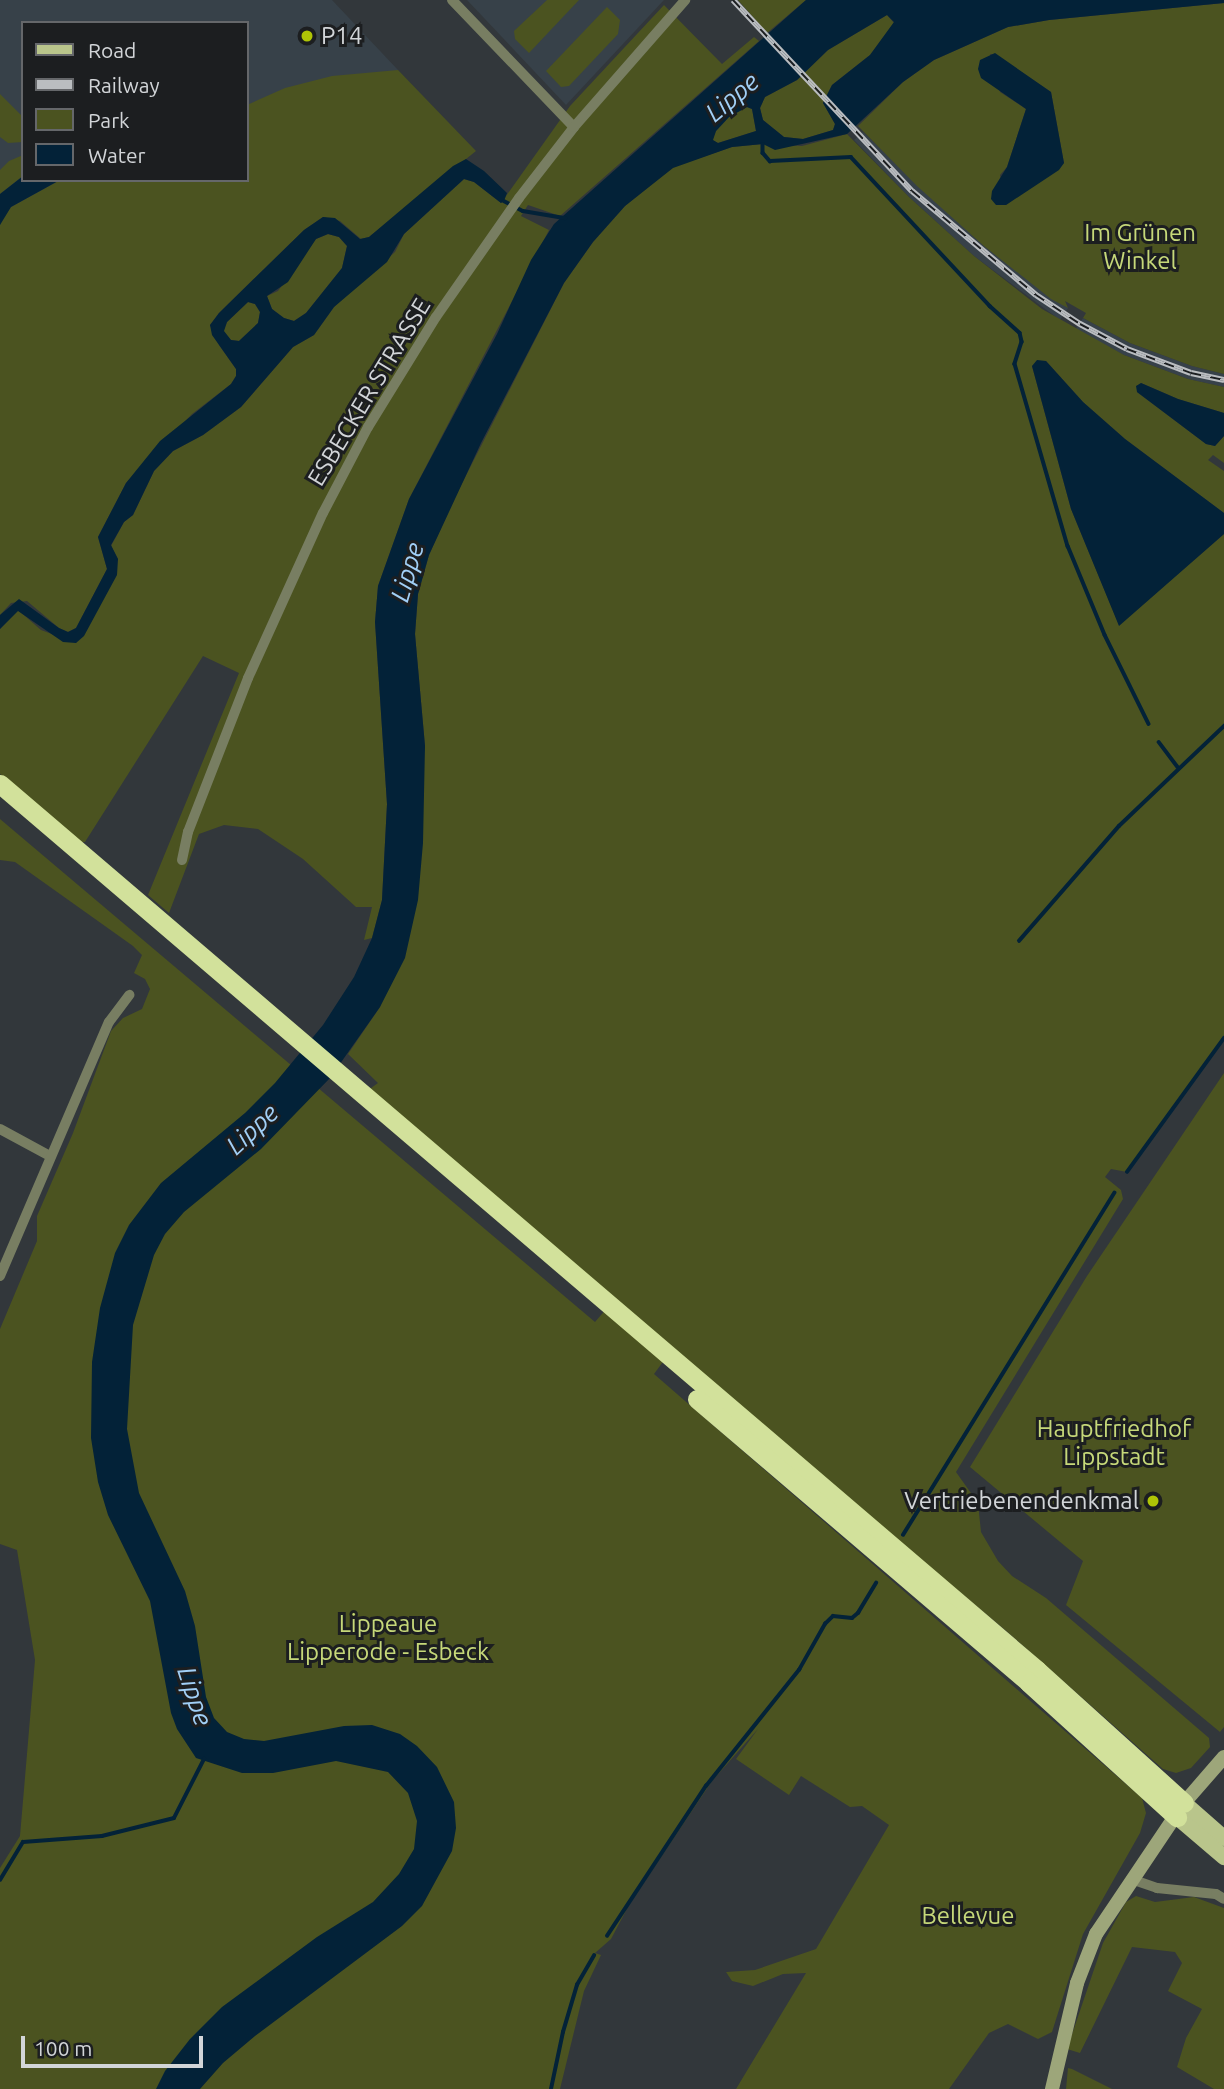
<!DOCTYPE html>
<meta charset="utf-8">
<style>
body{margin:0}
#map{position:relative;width:1224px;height:2089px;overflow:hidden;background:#32373b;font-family:Ubuntu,sans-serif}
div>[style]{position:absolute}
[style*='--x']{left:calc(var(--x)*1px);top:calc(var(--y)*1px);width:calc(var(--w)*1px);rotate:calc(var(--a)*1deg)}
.built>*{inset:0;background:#374149}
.green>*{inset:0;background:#4b5320}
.water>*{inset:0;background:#032238}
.stream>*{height:3.5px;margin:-1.75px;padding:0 1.75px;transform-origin:1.75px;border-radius:1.75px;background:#032238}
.street>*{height:10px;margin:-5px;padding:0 5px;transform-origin:5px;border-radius:5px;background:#787e62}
.secondary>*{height:14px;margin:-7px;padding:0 7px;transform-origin:7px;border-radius:7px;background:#9da67a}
.primary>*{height:16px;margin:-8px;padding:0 8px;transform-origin:8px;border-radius:8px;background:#b9c58b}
.highway>*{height:19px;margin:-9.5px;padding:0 9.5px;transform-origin:9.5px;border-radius:9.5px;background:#d2e19b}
.rail>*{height:6px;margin-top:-3px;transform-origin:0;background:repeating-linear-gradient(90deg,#1c1e20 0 10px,#babdc0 0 20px);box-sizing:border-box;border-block:2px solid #babdc0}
.dots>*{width:19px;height:19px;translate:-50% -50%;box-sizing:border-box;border:4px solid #1c1e20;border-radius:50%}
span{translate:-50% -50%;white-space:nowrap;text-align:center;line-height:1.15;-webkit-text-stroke:6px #1c1e20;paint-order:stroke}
.poi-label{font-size:24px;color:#d2d5d8}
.left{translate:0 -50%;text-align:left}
.right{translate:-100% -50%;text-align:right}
.park-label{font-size:24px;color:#c6d879}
.street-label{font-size:24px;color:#d2d5d8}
.water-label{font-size:26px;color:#a1cff6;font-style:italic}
.legend{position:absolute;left:21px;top:21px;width:228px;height:161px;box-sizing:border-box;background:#1c1e20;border:2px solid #65676a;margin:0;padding:9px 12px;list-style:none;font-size:21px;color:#d2d5d8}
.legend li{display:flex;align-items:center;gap:14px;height:35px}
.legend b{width:35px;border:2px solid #65676a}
.scale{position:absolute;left:21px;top:2036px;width:182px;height:32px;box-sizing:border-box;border:4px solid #d2d5d8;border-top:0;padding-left:9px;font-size:21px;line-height:24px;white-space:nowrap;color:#d2d5d8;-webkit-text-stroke:5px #1c1e20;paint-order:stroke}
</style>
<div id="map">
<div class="built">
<div style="clip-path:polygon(0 0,332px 0,398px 70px,315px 146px,247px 130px,247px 23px,23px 23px,23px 180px,180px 180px,0 318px)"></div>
<div style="clip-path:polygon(467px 0,664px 0,566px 105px)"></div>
<div style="clip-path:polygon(863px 132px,984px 246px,1068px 308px,1060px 320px,974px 256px,909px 197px,854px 140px)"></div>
<div style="clip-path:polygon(1083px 318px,1130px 343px,1192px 366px,1224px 374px,1224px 387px,1188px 379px,1124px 355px,1075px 330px)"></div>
</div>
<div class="green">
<div style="clip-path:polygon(547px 0,579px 0,529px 53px,515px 39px,514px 31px)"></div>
<div style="clip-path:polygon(738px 0,806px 0,767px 33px)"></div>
<div style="clip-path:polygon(evenodd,1224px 3px,1224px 374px,1192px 366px,1130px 343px,1083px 318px,1086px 313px,1065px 301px,1068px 308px,1051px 299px,984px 246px,917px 186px,858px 126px,903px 82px,934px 60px,1008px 27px,1049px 20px,1224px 3px,990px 54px,995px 54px,1051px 92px,1064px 163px,1006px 205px,1000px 175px,1007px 167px,1026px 109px,1000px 92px,990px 54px)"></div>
<div style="clip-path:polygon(664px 5px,722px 64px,754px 37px,759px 41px,560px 216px,528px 205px,521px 216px,549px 230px,409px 499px,378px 586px,375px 622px,387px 804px,382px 900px,372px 938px,364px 940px,372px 907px,356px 907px,303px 859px,258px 829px,224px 825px,199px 834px,169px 913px,148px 895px,239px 673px,203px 656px,85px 842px,79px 842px,0 774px,0 629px,18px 610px,41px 630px,76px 643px,118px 559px,111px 546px,124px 522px,133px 515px,154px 471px,173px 451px,203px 435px,241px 407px,293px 347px,314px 335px,334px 307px,395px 252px,404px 234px,464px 179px,474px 182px,501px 203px,570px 106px)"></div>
<div style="clip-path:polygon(607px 7px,620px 20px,618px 34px,569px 86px,561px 87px,546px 71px)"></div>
<div style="clip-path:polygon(887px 15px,894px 23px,870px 55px,832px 85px,823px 103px,835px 124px,833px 130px,803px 139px,784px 137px,763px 120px,760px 108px,765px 97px,797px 80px,828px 50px)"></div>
<div style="clip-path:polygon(398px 70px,476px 151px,369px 237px,361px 239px,340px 221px,323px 217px,304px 230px,219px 313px,210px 325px,219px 345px,236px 369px,236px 376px,231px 384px,192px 414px,126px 483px,98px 537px,107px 569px,76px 628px,68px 632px,59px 628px,27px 601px,11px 603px,0 615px,0 225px,3px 218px,11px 207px,60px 180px,247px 180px,247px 105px,285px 88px,332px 76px)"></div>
<div style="clip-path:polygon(0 94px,23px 117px,23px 142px,8px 143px,0 137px)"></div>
<div style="clip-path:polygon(747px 107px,752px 109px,756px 131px,718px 143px,712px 140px,716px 131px,729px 117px)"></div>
<div style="clip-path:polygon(847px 134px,909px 197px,974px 256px,1042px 309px,1124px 355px,1188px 379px,1224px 387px,1224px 413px,1178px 399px,1141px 383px,1137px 392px,1206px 444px,1215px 446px,1224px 436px,1224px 463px,1213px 455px,1208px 460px,1224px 471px,1224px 513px,1125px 439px,1083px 402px,1046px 361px,1032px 366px,1071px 509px,1119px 625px,1224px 534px,1224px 1038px,1127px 1172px,1111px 1169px,1105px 1177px,1121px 1190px,1123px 1199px,956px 1472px,978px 1503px,981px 1532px,998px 1561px,1012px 1576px,1046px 1598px,1209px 1738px,1210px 1747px,1191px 1768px,1176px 1773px,1163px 1769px,1004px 1629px,671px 1351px,654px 1374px,1142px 1798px,1146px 1813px,1140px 1833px,1083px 1934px,1052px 2032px,1038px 2039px,1008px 2024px,989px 2033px,949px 2089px,736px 2089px,806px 1973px,783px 1974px,753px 1986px,732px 1981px,726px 1972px,755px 1970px,816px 1949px,889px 1825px,862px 1806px,850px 1807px,801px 1776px,789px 1795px,736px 1759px,758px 1729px,712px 1781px,629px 1905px,611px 1939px,595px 1953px,601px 1955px,584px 1991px,560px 2089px,0 2089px,0 1868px,20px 1836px,35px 1660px,17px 1550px,0 1544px,0 1329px,37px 1241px,37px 1216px,73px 1133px,111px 1031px,123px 1018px,142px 1009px,150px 989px,145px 979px,134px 973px,142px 955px,133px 946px,15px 862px,0 860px,0 819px,595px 1322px,613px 1301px,367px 1091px,378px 1083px,348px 1054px,380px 1007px,425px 746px,415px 634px,418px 594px,429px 555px,452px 503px,564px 283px,593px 242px,625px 206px,673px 167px,732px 147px,763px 144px,802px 146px)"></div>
<div style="clip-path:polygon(23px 155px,23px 176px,0 194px,0 170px,9px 161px)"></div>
<div style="clip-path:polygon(328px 234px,339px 237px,347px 246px,342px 268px,306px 313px,294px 321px,284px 318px,272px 309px,267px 296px,278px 291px,316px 239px)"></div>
<div style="clip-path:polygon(248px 302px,255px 304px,260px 312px,258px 323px,239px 341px,231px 340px,223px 331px,227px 322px)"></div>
<div style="clip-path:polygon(1224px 1073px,1224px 1727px,1220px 1732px,1066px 1605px,1083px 1561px,970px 1467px,1087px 1276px)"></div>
<div style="clip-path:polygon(1136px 1896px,1155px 1902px,1194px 1897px,1224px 1908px,1224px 2089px,1214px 2089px,1177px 2067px,1186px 2038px,1202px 2009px,1168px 1991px,1182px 1963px,1175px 1952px,1132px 1947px,1080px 2053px,1067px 2049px,1103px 1943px,1126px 1902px)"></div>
<div style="clip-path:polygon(1068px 2068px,1072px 2069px,1112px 2089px,1066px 2089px)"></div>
</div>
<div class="water">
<div style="clip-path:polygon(evenodd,806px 0,1224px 0,1224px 3px,1049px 20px,1008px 27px,934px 60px,903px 82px,847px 134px,775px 150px,763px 144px,732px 147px,673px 168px,625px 206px,593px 242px,564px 283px,481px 443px,429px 555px,418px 594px,415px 634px,425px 746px,423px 843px,418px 900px,405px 958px,380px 1007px,330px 1078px,261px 1149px,184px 1212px,165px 1234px,154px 1255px,133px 1325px,127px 1429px,139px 1493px,185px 1591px,195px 1626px,206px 1697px,214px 1718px,227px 1732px,244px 1739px,264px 1741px,344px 1726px,372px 1725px,400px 1734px,417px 1746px,437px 1767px,454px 1802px,456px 1828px,452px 1851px,422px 1906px,402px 1926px,255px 2036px,223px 2063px,200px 2089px,156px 2089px,165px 2071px,190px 2039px,222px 2007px,317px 1937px,373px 1902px,399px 1874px,414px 1849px,417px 1821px,408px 1793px,388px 1772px,336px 1761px,273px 1773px,242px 1773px,196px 1758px,177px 1729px,171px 1713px,150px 1601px,108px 1515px,98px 1482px,91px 1438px,92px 1362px,100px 1308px,115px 1253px,129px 1225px,161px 1183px,245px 1113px,275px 1083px,323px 1025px,354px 977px,372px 938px,382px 900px,387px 804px,375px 622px,378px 586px,409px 499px,497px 334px,531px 260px,554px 224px,806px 0,887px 15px,894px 22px,870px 55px,832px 85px,823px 103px,835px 124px,833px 130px,803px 139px,784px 137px,763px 120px,760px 108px,765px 97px,797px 80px,828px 50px,887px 15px,806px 0,747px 107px,752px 109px,756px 131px,718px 143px,713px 140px,716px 131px,729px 117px,747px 107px)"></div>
<div style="clip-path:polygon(995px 53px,1051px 92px,1064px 163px,1059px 170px,1006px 205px,996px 205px,991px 199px,992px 191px,1007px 167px,1026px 109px,981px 78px,978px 69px,980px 60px)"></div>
<div style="clip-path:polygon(evenodd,466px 159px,484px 171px,507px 193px,504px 201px,501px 203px,474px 182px,464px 179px,404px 234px,387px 262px,334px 307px,314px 335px,293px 347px,241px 407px,203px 435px,173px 451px,154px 471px,133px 515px,124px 522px,111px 545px,118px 559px,117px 575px,84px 636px,76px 643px,63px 642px,18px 611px,0 629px,0 615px,19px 599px,59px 628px,68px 632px,76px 628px,107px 569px,98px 537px,126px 483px,160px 441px,231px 384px,236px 376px,236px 369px,212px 335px,210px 325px,219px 313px,304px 230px,323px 217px,335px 218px,360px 239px,369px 237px,453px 166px,466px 159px,328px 234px,339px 237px,347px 246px,342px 268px,306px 313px,294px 321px,284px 318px,272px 309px,267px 296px,288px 282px,316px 239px,328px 234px,466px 159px,248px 302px,255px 304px,260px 312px,258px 323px,239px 341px,231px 340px,224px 331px,227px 322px,248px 302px)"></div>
<div style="clip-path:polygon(23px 176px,23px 180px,60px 180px,11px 207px,0 225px,0 194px)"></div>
<div style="clip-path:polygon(1037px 360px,1046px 361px,1083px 402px,1125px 439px,1224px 513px,1224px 534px,1119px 626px,1071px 509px,1032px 366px)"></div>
<div style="clip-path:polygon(1141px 383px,1178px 399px,1224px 413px,1224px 436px,1215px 446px,1206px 444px,1137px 392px,1136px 386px)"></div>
</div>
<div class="stream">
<div style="--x:763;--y:144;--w:9;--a:90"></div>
<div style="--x:763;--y:153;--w:11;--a:49"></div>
<div style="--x:770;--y:161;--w:81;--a:-2.8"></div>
<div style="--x:851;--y:157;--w:204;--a:47"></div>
<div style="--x:990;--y:306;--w:40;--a:42"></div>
<div style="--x:1020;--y:333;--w:9;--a:77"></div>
<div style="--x:1022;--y:342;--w:23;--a:108"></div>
<div style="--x:1015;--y:364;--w:190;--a:73.8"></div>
<div style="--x:1068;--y:546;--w:96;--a:67.4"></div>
<div style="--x:1105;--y:635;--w:99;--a:63.7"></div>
<div style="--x:504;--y:201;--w:21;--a:28"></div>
<div style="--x:523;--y:211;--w:43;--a:9.5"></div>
<div style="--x:1159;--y:742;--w:31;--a:53"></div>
<div style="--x:1019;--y:941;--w:152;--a:-49"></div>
<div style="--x:1119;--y:826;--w:145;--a:-43.6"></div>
<div style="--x:1127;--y:1172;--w:165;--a:-54.1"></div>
<div style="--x:903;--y:1535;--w:402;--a:-58.3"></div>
<div style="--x:0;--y:1880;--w:44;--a:-58.8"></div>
<div style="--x:23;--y:1842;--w:79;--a:-4.3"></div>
<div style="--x:102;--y:1836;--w:74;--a:-14"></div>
<div style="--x:174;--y:1818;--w:66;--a:-63"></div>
<div style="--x:607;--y:1936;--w:180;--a:-56.6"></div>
<div style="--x:706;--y:1786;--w:149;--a:-51.3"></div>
<div style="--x:799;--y:1670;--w:53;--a:-60.5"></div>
<div style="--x:825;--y:1624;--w:11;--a:-45"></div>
<div style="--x:833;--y:1616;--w:19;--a:6"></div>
<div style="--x:852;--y:1618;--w:8;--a:-40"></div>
<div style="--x:858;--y:1613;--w:35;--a:-59"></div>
<div style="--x:551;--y:2089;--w:58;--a:-78.1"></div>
<div style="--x:563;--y:2032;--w:49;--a:-73.4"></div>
<div style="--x:577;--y:1985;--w:34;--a:-60"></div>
</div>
<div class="street">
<div style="--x:452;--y:0;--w:176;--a:46.2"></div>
<div style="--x:182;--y:860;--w:29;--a:-78"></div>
<div style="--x:188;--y:832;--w:165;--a:-68.7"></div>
<div style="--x:248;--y:678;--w:181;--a:-65.6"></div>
<div style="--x:323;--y:513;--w:97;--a:-62.4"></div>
<div style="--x:368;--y:427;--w:129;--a:-58.3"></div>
<div style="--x:436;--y:317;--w:145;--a:-55.1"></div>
<div style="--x:519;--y:198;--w:90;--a:-52.2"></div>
<div style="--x:574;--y:127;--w:169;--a:-48.8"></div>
<div style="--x:0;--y:1129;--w:57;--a:28.4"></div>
<div style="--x:0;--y:1276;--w:276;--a:-66.8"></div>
<div style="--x:109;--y:1022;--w:34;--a:-53"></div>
<div style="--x:1131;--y:1879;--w:28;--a:19"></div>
<div style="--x:1157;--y:1888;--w:59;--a:5.8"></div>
<div style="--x:1216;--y:1894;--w:9;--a:32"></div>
</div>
<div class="secondary">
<div style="--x:1052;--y:2089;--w:109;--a:-76.7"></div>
<div style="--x:1077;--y:1983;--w:53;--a:-68.8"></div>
<div style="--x:1096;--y:1934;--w:158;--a:-56.1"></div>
<div style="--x:1184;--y:1803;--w:61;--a:-49"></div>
</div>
<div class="primary">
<div style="--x:1184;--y:1803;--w:53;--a:41.2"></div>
<div style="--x:1177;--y:1817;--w:62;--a:40.4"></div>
</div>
<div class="highway">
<div style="--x:0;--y:784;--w:1364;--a:40.51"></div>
<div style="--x:1037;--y:1670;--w:198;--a:42.1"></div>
<div style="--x:697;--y:1399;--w:437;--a:40.5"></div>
<div style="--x:1029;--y:1683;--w:200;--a:42.2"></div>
</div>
<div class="rail">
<div style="--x:733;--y:0;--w:262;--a:46.9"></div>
<div style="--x:912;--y:191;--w:162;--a:40"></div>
<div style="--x:1036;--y:295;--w:53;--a:33.4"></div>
<div style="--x:1080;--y:324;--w:53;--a:28"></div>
<div style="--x:1127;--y:349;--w:68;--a:20.6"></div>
<div style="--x:1191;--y:373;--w:34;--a:12"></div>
</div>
<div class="dots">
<div style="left:307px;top:36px;background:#afc506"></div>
<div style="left:1153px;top:1501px;background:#afc506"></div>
</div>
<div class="poi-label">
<span class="left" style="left:321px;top:36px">P14</span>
<span class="right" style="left:1139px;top:1501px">Vertriebenendenkmal</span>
</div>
<div class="park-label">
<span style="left:1140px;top:247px">Im Grünen<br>Winkel</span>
<span style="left:1114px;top:1443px">Hauptfriedhof<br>Lippstadt</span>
<span style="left:388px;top:1638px">Lippeaue<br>Lipperode - Esbeck</span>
<span style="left:968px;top:1916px">Bellevue</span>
</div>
<div class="street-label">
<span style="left:369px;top:392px;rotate:-59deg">ESBECKER STRASSE</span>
</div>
<div class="water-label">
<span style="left:732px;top:97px;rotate:-40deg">Lippe</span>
<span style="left:407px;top:572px;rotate:-74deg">Lippe</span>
<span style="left:252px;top:1129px;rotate:-43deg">Lippe</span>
<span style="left:195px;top:1696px;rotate:72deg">Lippe</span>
</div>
<ul class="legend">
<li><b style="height:9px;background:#b9c58b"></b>Road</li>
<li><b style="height:9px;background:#babdc0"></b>Railway</li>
<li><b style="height:19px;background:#4b5320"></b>Park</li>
<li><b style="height:19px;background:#032238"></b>Water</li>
</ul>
<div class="scale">100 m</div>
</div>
